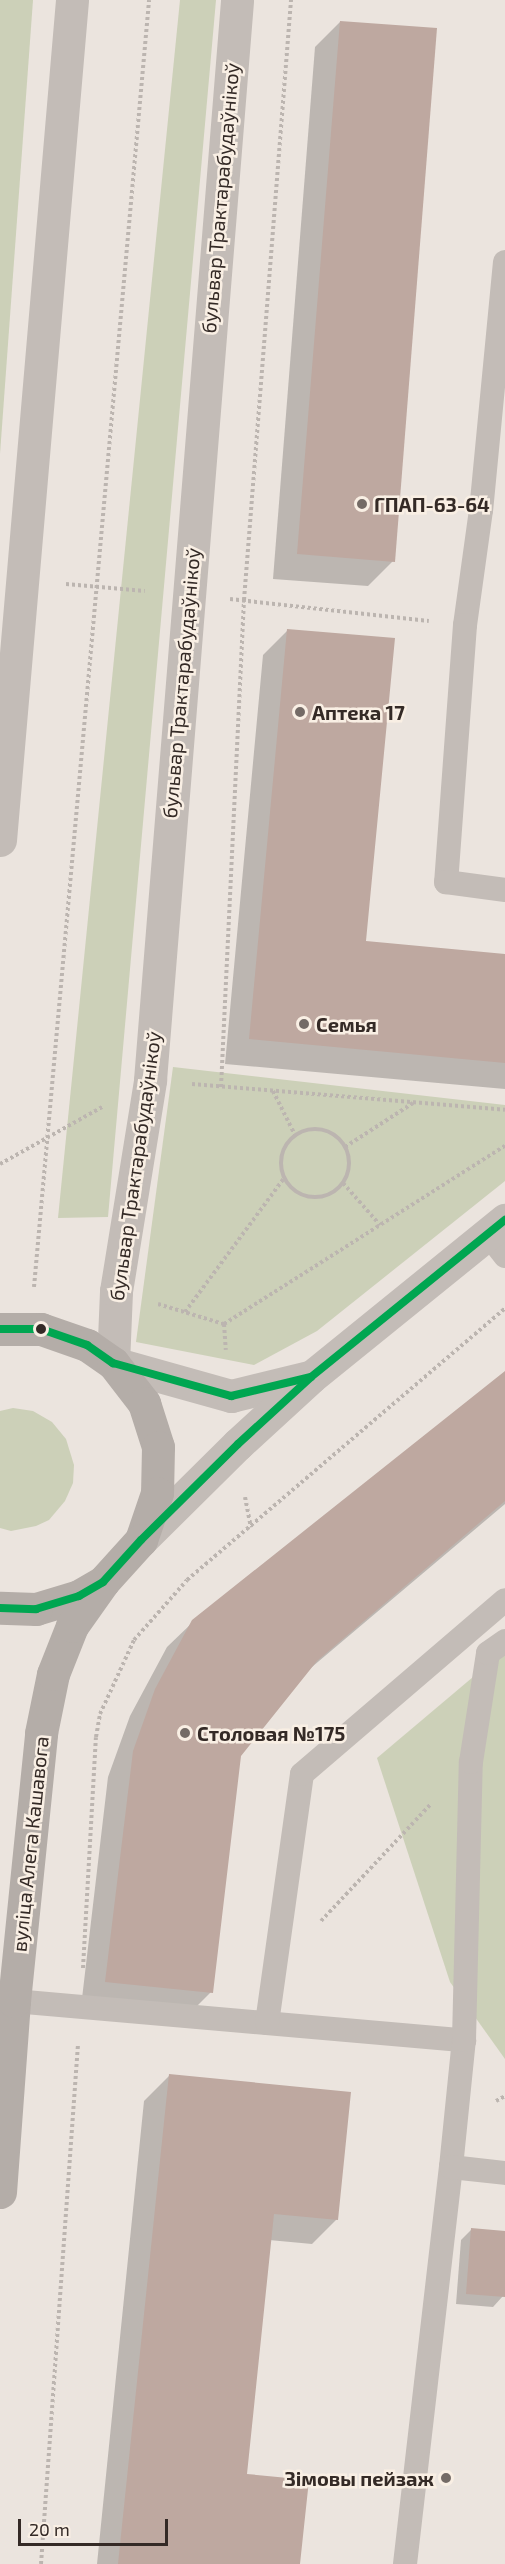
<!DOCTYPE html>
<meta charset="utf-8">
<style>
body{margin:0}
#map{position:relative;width:505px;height:2564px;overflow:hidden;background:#ebe4de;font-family:"Exo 2",sans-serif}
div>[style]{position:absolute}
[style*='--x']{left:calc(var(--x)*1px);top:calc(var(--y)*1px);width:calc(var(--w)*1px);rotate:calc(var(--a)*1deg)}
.green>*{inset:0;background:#ccd0b8}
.shadow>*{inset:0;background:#0003}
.building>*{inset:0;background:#bea8a0}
.path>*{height:4px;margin-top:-2px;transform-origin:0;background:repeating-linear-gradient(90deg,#bcb5b0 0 3px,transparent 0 6px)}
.path>.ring{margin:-2px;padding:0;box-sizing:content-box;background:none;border:4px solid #bcb5b0;border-radius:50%}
.service>*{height:24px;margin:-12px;padding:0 12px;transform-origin:12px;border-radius:12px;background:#c3bcb7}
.pedestrian>*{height:33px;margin:-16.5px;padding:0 16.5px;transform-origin:16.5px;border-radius:16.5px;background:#c3bcb7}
.tertiary>*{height:33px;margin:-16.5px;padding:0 16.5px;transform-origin:16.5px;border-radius:16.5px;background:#c3bcb7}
.secondary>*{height:33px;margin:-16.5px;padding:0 16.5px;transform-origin:16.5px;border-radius:16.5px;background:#b4ada8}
.bus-1>*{height:8px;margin:-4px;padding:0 4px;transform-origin:4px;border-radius:4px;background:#00a651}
.dots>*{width:16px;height:16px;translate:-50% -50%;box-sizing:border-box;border:3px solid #f9efe4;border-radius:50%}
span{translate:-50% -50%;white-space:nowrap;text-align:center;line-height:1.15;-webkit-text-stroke:5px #f9efe4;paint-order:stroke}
.street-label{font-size:20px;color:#342a26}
.poi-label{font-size:20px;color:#342a26;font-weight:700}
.left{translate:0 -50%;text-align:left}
.right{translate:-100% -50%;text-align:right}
.scale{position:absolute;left:18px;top:2519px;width:150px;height:27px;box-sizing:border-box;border:3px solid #342a26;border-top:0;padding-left:8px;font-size:18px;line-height:21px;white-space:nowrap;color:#342a26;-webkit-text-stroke:4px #f9efe4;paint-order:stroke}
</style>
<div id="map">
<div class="green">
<div style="clip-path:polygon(0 0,33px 0,0 454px)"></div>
<div style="clip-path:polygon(180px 0,216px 0,108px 1217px,58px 1218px)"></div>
<div style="clip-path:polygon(173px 1067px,505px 1105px,505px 1181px,317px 1331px,254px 1365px,136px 1342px)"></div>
<div style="clip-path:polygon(13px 1408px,33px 1411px,52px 1422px,66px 1439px,74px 1465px,73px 1483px,65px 1501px,49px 1520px,36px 1526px,11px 1531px,0 1528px,0 1411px)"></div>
<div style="clip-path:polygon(505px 1650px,505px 2059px,450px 1982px,377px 1758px)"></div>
</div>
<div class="shadow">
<div style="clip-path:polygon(340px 22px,393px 561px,368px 586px,273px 579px,315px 47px)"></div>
<div style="clip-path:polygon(288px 630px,364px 943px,505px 955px,505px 1089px,225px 1064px,263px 655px)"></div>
<div style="clip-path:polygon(505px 1373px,505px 1504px,306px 1672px,240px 1756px,211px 1992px,186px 2017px,81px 2007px,108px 1777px,130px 1716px,167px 1647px,193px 1622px)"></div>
<div style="clip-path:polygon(169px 2076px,337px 2219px,312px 2244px,269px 2240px,245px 2475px,299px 2564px,97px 2564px,144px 2101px)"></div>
<div style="clip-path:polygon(471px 2230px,505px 2232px,503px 2296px,493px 2307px,456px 2304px,461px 2240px)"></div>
</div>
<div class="building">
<div style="clip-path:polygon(340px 21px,437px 28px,395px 562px,297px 554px)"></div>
<div style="clip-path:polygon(287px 629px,395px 638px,366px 941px,505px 954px,505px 1063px,249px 1039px)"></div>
<div style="clip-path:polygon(505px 1371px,505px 1501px,317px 1661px,241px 1756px,213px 1993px,105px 1982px,133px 1751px,155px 1689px,192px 1620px)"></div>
<div style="clip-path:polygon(169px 2074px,351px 2092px,338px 2220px,274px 2214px,247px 2474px,309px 2480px,300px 2564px,118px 2564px)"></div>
<div style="clip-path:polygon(471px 2228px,505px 2231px,505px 2297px,466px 2294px)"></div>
</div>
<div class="path">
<div style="--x:66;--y:584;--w:79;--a:5.1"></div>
<div style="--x:230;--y:599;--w:200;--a:6.3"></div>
<div style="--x:192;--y:1084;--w:314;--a:4.7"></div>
<div style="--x:221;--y:1087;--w:488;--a:-87.3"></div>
<div style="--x:244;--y:600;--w:602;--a:-85.52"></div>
<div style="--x:273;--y:1091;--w:49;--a:63.4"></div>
<div class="ring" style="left:281px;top:1129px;width:64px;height:64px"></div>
<div style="--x:345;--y:1147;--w:81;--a:-32.9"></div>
<div style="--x:0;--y:1164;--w:117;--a:-29.2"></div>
<div style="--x:343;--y:1183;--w:56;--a:48.6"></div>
<div style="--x:34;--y:1287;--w:1292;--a:-84.89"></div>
<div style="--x:158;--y:1304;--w:69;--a:16.9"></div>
<div style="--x:224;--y:1324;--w:333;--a:-32.4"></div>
<div style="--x:185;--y:1312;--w:167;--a:-53.5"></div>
<div style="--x:224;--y:1324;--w:26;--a:86"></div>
<div style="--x:245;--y:1497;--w:31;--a:79"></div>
<div style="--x:321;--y:1921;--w:161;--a:-46.8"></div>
<div style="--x:83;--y:1968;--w:231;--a:-86.8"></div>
<div style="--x:96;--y:1737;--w:23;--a:-80"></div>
<div style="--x:100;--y:1714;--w:81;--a:-65.3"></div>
<div style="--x:134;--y:1640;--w:80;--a:-48.5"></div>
<div style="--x:187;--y:1580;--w:418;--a:-40.5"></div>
<div style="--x:496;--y:2101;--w:10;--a:-29"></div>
<div style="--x:41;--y:2564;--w:521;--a:-85.93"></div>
</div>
<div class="service">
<div style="--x:505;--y:262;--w:249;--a:95.5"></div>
<div style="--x:481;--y:510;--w:116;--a:97.9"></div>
<div style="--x:465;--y:625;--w:258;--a:94.2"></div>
<div style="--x:446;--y:882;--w:60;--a:7.7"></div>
<div style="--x:488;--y:1234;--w:28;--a:52"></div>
<div style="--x:14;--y:2001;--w:452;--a:5"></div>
<div style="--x:267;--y:2023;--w:251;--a:-82"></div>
<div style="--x:302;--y:1774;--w:267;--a:-40.6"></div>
<div style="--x:451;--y:2167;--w:128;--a:-84.2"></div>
<div style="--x:464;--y:2040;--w:278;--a:-88.6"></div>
<div style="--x:471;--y:1762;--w:110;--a:-81.1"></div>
<div style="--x:488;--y:1653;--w:21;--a:-35"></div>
<div style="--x:405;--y:2564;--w:400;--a:-83.4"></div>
<div style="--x:451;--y:2167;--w:54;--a:6.3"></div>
</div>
<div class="pedestrian">
<div style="--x:0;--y:840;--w:843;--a:-85.1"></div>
<div style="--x:113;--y:1363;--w:72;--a:-87.6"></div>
<div style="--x:116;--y:1291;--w:214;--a:-80.8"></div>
<div style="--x:150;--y:1080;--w:1083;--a:-85.39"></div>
</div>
<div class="tertiary">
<div style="--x:113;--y:1363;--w:123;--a:15.6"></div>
<div style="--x:231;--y:1396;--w:80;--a:-13.7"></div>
<div style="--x:141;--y:1540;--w:136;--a:-44.7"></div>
<div style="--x:238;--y:1444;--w:99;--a:-42.5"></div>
<div style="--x:311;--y:1377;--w:250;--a:-39"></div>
</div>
<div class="secondary">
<div style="--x:0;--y:1329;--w:41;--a:0"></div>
<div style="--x:41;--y:1329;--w:49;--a:19.2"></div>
<div style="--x:87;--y:1345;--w:32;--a:35"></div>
<div style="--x:113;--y:1363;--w:51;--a:52.2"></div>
<div style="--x:144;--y:1403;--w:46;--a:72.3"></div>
<div style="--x:158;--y:1447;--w:46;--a:91.2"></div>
<div style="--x:157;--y:1493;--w:50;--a:108.8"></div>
<div style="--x:141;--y:1540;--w:57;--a:132.1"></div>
<div style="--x:103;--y:1582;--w:28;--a:150"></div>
<div style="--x:79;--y:1596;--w:45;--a:163.2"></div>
<div style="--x:36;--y:1609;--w:36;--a:-178"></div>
<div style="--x:0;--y:2192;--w:192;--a:-85.8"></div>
<div style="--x:14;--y:2001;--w:269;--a:-84.2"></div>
<div style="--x:41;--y:1733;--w:60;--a:-78.5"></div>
<div style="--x:53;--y:1674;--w:52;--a:-68.4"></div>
<div style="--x:72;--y:1626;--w:54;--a:-54.8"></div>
</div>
<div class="bus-1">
<div style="--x:0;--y:1329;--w:41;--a:0"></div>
<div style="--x:41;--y:1329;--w:49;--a:19.2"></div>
<div style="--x:87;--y:1345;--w:32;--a:35"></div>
<div style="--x:113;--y:1363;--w:123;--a:15.6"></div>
<div style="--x:231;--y:1396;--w:82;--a:-13.4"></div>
<div style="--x:0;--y:1608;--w:36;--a:2"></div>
<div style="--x:36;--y:1609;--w:45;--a:-16.8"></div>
<div style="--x:79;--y:1596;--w:28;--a:-30"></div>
<div style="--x:103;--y:1582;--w:57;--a:-47.9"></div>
<div style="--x:141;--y:1540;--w:136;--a:-44.7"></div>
<div style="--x:238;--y:1444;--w:99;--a:-42.5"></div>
<div style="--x:311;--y:1377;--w:250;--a:-39"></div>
</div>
<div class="dots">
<div style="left:362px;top:504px;background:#746b66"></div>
<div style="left:300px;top:712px;background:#746b66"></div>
<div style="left:304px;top:1024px;background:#746b66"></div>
<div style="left:41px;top:1329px;background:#342a26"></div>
<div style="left:185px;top:1733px;background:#746b66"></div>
<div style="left:446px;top:2478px;background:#746b66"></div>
</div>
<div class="street-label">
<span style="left:220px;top:198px;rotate:-85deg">бульвар Трактарабудаўнікоў</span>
<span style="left:181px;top:683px;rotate:-85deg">бульвар Трактарабудаўнікоў</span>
<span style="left:135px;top:1166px;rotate:-82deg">бульвар Трактарабудаўнікоў</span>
<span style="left:30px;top:1844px;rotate:-84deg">вуліца Алега Кашавога</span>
</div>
<div class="poi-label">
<span class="left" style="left:374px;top:504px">ГПАП-63-64</span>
<span class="left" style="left:312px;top:712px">Аптека 17</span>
<span class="left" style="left:316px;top:1024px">Семья</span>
<span class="left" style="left:197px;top:1733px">Столовая №175</span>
<span class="right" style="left:434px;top:2478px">Зімовы пейзаж</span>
</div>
<div class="scale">20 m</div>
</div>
